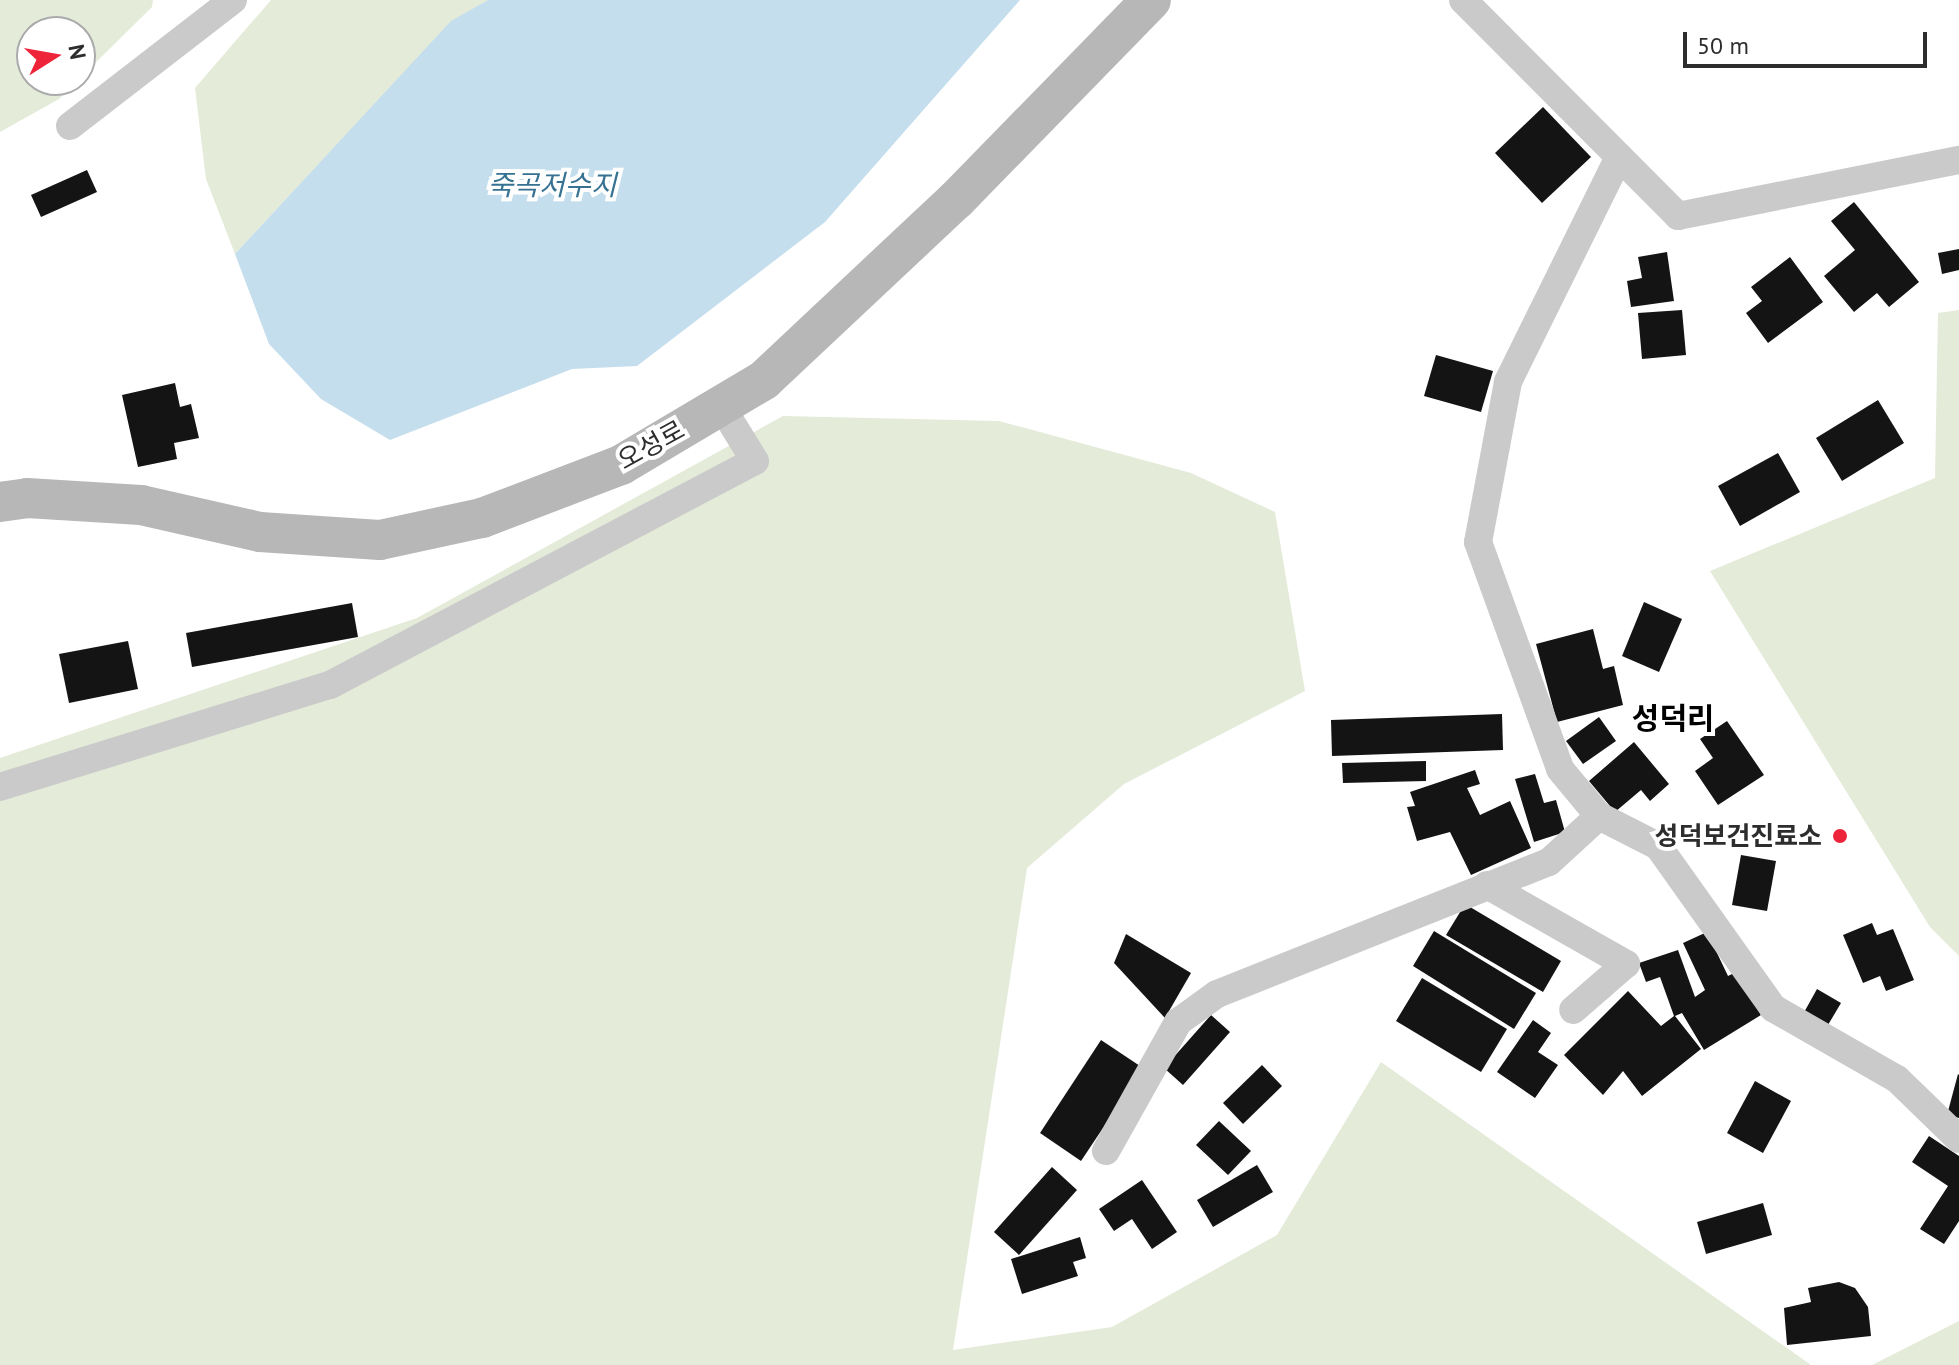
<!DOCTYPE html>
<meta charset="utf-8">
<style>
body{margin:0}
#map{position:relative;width:1959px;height:1365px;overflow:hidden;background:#fff;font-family:"PT Sans","Noto Sans KR",sans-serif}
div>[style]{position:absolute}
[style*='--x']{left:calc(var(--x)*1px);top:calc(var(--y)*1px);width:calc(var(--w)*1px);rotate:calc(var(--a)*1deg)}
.green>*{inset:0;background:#e4ebd9}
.water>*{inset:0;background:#c4deed}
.building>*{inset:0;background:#141414}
.minor>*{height:28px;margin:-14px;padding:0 14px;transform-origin:14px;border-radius:14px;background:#cacaca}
.secondary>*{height:40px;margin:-20px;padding:0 20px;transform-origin:20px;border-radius:20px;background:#b7b7b7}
.dots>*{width:22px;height:22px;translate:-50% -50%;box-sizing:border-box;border:4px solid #fff;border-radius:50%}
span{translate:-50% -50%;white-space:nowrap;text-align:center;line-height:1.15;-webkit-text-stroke:8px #fff;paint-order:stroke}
.street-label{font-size:26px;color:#2d2d2d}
.poi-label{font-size:26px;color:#2d2d2d;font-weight:700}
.right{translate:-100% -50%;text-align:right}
.water-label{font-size:28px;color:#377292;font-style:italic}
.quarter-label{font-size:30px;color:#000;font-weight:700}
.north{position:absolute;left:16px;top:16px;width:80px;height:80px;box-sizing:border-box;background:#fff;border:2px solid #ababab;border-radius:50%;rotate:79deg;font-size:22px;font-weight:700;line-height:32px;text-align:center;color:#2d2d2d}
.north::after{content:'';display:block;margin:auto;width:28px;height:36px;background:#ee253a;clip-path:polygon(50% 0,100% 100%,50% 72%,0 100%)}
.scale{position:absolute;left:1683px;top:32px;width:244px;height:36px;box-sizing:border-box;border:4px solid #2d2d2d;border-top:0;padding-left:10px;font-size:24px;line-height:28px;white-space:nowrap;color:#2d2d2d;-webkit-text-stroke:6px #fff;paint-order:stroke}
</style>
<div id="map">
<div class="green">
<div style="clip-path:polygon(0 0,153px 0,152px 7px,80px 78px,80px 32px,32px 32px,32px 80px,78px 80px,59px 99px,0 132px)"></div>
<div style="clip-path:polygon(271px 0,488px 0,451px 22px,235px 254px,206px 179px,195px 88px)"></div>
<div style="clip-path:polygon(1959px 310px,1959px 956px,1930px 927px,1710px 571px,1935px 478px,1938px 313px)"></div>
<div style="clip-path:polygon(783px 416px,999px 421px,1191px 473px,1275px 512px,1305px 691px,1124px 784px,1027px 868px,953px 1350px,1112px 1327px,1277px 1235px,1381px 1062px,1811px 1365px,0 1365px,0 758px,417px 618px)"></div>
<div style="clip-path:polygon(1959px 1321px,1959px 1365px,1872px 1365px)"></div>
</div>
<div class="water">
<div style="clip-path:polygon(488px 0,1020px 0,825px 222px,637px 366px,572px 369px,390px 440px,321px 399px,269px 344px,235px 254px,451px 21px)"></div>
</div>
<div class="building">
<div style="clip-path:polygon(1543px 107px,1591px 157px,1542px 203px,1495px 153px)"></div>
<div style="clip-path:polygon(87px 170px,97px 192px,41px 217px,31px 195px)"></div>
<div style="clip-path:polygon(1854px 202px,1919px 282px,1889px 307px,1877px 293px,1854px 312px,1824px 276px,1855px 250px,1831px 221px)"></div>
<div style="clip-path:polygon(1959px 249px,1959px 270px,1942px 274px,1938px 253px)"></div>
<div style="clip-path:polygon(1667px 252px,1674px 301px,1631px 307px,1627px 281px,1642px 278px,1638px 257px)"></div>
<div style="clip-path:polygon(1790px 257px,1823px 302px,1768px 343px,1746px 313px,1762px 301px,1751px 287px)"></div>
<div style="clip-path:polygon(1682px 310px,1686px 355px,1642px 359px,1638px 313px)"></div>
<div style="clip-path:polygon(1436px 355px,1493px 371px,1481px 412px,1424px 396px)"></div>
<div style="clip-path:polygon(175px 383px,180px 407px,191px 404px,199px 438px,174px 443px,177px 459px,138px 467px,122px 395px)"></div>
<div style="clip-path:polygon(1878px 400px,1904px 443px,1842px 481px,1816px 438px)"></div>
<div style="clip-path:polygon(1778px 453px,1800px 492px,1740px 526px,1718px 486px)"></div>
<div style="clip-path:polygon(1644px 602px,1682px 619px,1659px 672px,1622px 656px)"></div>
<div style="clip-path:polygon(352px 603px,358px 637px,192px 667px,186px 633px)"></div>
<div style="clip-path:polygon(1593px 629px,1603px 669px,1614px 666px,1623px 705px,1557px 722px,1536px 644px)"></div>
<div style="clip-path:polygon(128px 641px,138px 689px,69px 703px,59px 654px)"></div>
<div style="clip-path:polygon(1502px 714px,1503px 750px,1332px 756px,1331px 720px)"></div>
<div style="clip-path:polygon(1599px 717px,1616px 741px,1583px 764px,1566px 741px)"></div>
<div style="clip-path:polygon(1727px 721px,1764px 775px,1718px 805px,1695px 771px,1713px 758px,1700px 739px)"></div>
<div style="clip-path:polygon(1634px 742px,1669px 784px,1650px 801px,1641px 790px,1615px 812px,1589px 781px)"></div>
<div style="clip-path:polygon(1426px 761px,1426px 781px,1343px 783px,1342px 763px)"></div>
<div style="clip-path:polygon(1475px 770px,1480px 784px,1467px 788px,1480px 815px,1510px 801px,1531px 848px,1471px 875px,1450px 832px,1417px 841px,1407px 807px,1415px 806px,1410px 792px)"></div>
<div style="clip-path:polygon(1535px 774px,1544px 803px,1556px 800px,1565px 832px,1534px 842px,1515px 779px)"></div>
<div style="clip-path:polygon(1741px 855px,1776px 861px,1767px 911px,1732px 905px)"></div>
<div style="clip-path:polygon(1465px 904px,1561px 961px,1543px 992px,1446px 935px)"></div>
<div style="clip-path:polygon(1872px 923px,1877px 935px,1893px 929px,1914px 980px,1886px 991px,1880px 976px,1863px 983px,1843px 935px)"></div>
<div style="clip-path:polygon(1434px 931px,1536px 993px,1514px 1029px,1413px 966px)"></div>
<div style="clip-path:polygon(1707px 932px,1728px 976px,1736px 972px,1761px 1015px,1704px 1050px,1682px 1013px,1675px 1016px,1701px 1049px,1642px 1096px,1623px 1071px,1603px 1095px,1564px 1055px,1628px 991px,1661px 1026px,1674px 1016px,1660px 977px,1646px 982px,1639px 963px,1678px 950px,1695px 997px,1705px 990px,1683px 943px)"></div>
<div style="clip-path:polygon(1126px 934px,1191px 973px,1165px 1018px,1114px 963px)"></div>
<div style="clip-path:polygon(1422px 978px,1507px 1029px,1481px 1072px,1396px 1021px)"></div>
<div style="clip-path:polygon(1817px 989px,1841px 1003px,1825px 1030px,1802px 1016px)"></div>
<div style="clip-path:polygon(1211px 1015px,1230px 1032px,1183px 1085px,1164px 1068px)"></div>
<div style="clip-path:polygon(1533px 1020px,1551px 1033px,1538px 1052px,1558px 1065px,1535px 1098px,1497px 1072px)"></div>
<div style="clip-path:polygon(1101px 1040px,1143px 1068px,1081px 1161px,1040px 1133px)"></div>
<div style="clip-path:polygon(1262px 1065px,1282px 1086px,1243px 1124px,1223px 1103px)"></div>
<div style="clip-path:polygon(1958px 1074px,1959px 1075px,1959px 1118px,1947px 1115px)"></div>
<div style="clip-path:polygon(1755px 1081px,1791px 1101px,1763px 1153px,1727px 1133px)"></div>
<div style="clip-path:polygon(1219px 1121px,1251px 1151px,1228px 1175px,1196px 1145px)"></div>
<div style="clip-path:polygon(1929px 1136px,1959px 1156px,1959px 1221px,1944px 1244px,1920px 1229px,1948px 1186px,1912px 1162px)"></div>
<div style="clip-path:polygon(1257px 1165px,1273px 1192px,1213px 1227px,1197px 1200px)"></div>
<div style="clip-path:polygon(1052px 1167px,1077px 1190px,1019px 1255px,994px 1232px)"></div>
<div style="clip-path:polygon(1142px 1180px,1177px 1232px,1152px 1249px,1132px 1219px,1114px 1231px,1099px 1209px)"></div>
<div style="clip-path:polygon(1763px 1203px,1772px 1235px,1706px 1254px,1697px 1222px)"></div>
<div style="clip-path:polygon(1080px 1237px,1086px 1258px,1073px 1262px,1078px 1276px,1022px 1294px,1011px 1259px)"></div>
<div style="clip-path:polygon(1839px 1282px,1855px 1288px,1868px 1307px,1871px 1336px,1787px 1345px,1784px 1308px,1811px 1302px,1808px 1288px)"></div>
</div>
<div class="minor">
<div style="--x:1463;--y:0;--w:305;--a:45.1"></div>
<div style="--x:1678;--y:216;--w:287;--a:-11.3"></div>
<div style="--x:70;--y:126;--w:206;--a:-37.7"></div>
<div style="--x:1619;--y:157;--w:251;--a:116.3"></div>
<div style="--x:1508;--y:382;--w:163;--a:100.6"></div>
<div style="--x:1478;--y:542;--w:241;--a:70.1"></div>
<div style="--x:1560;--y:769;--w:61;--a:50.3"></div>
<div style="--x:1599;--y:816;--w:66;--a:27"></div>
<div style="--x:1658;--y:846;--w:199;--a:54.6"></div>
<div style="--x:1773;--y:1008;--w:143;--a:29.8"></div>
<div style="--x:1897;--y:1079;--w:86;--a:44.1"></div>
<div style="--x:0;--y:787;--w:345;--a:-17.2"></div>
<div style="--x:330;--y:685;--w:480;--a:-27.8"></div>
<div style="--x:755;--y:461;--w:65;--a:-121.7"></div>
<div style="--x:1487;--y:885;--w:160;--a:29.6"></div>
<div style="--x:1626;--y:964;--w:70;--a:139"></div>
<div style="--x:1106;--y:1151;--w:148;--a:-60.8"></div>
<div style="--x:1178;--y:1022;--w:48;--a:-35.7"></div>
<div style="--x:1217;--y:994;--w:357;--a:-21.7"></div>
<div style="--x:1549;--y:862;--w:68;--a:-42.6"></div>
</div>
<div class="secondary">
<div style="--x:0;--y:502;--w:27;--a:-8"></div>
<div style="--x:27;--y:498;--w:114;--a:3.5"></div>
<div style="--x:141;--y:505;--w:122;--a:12.8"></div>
<div style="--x:260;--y:532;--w:120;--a:3.8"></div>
<div style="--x:380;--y:540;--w:104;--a:-12.2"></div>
<div style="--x:482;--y:518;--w:149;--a:-20.9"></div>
<div style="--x:621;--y:465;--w:166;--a:-30.7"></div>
<div style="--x:764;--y:380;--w:263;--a:-43.2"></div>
<div style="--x:956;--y:200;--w:279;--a:-45.7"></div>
</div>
<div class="dots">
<div style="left:1840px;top:836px;background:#ee253a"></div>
</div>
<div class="street-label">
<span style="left:651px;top:445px;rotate:-29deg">오성로</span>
</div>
<div class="poi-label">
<span class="right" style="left:1822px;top:836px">성덕보건진료소</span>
</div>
<div class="water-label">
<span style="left:552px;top:185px">죽곡저수지</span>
</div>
<div class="quarter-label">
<span style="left:1673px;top:718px">성덕리</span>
</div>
<div class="north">N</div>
<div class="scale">50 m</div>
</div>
